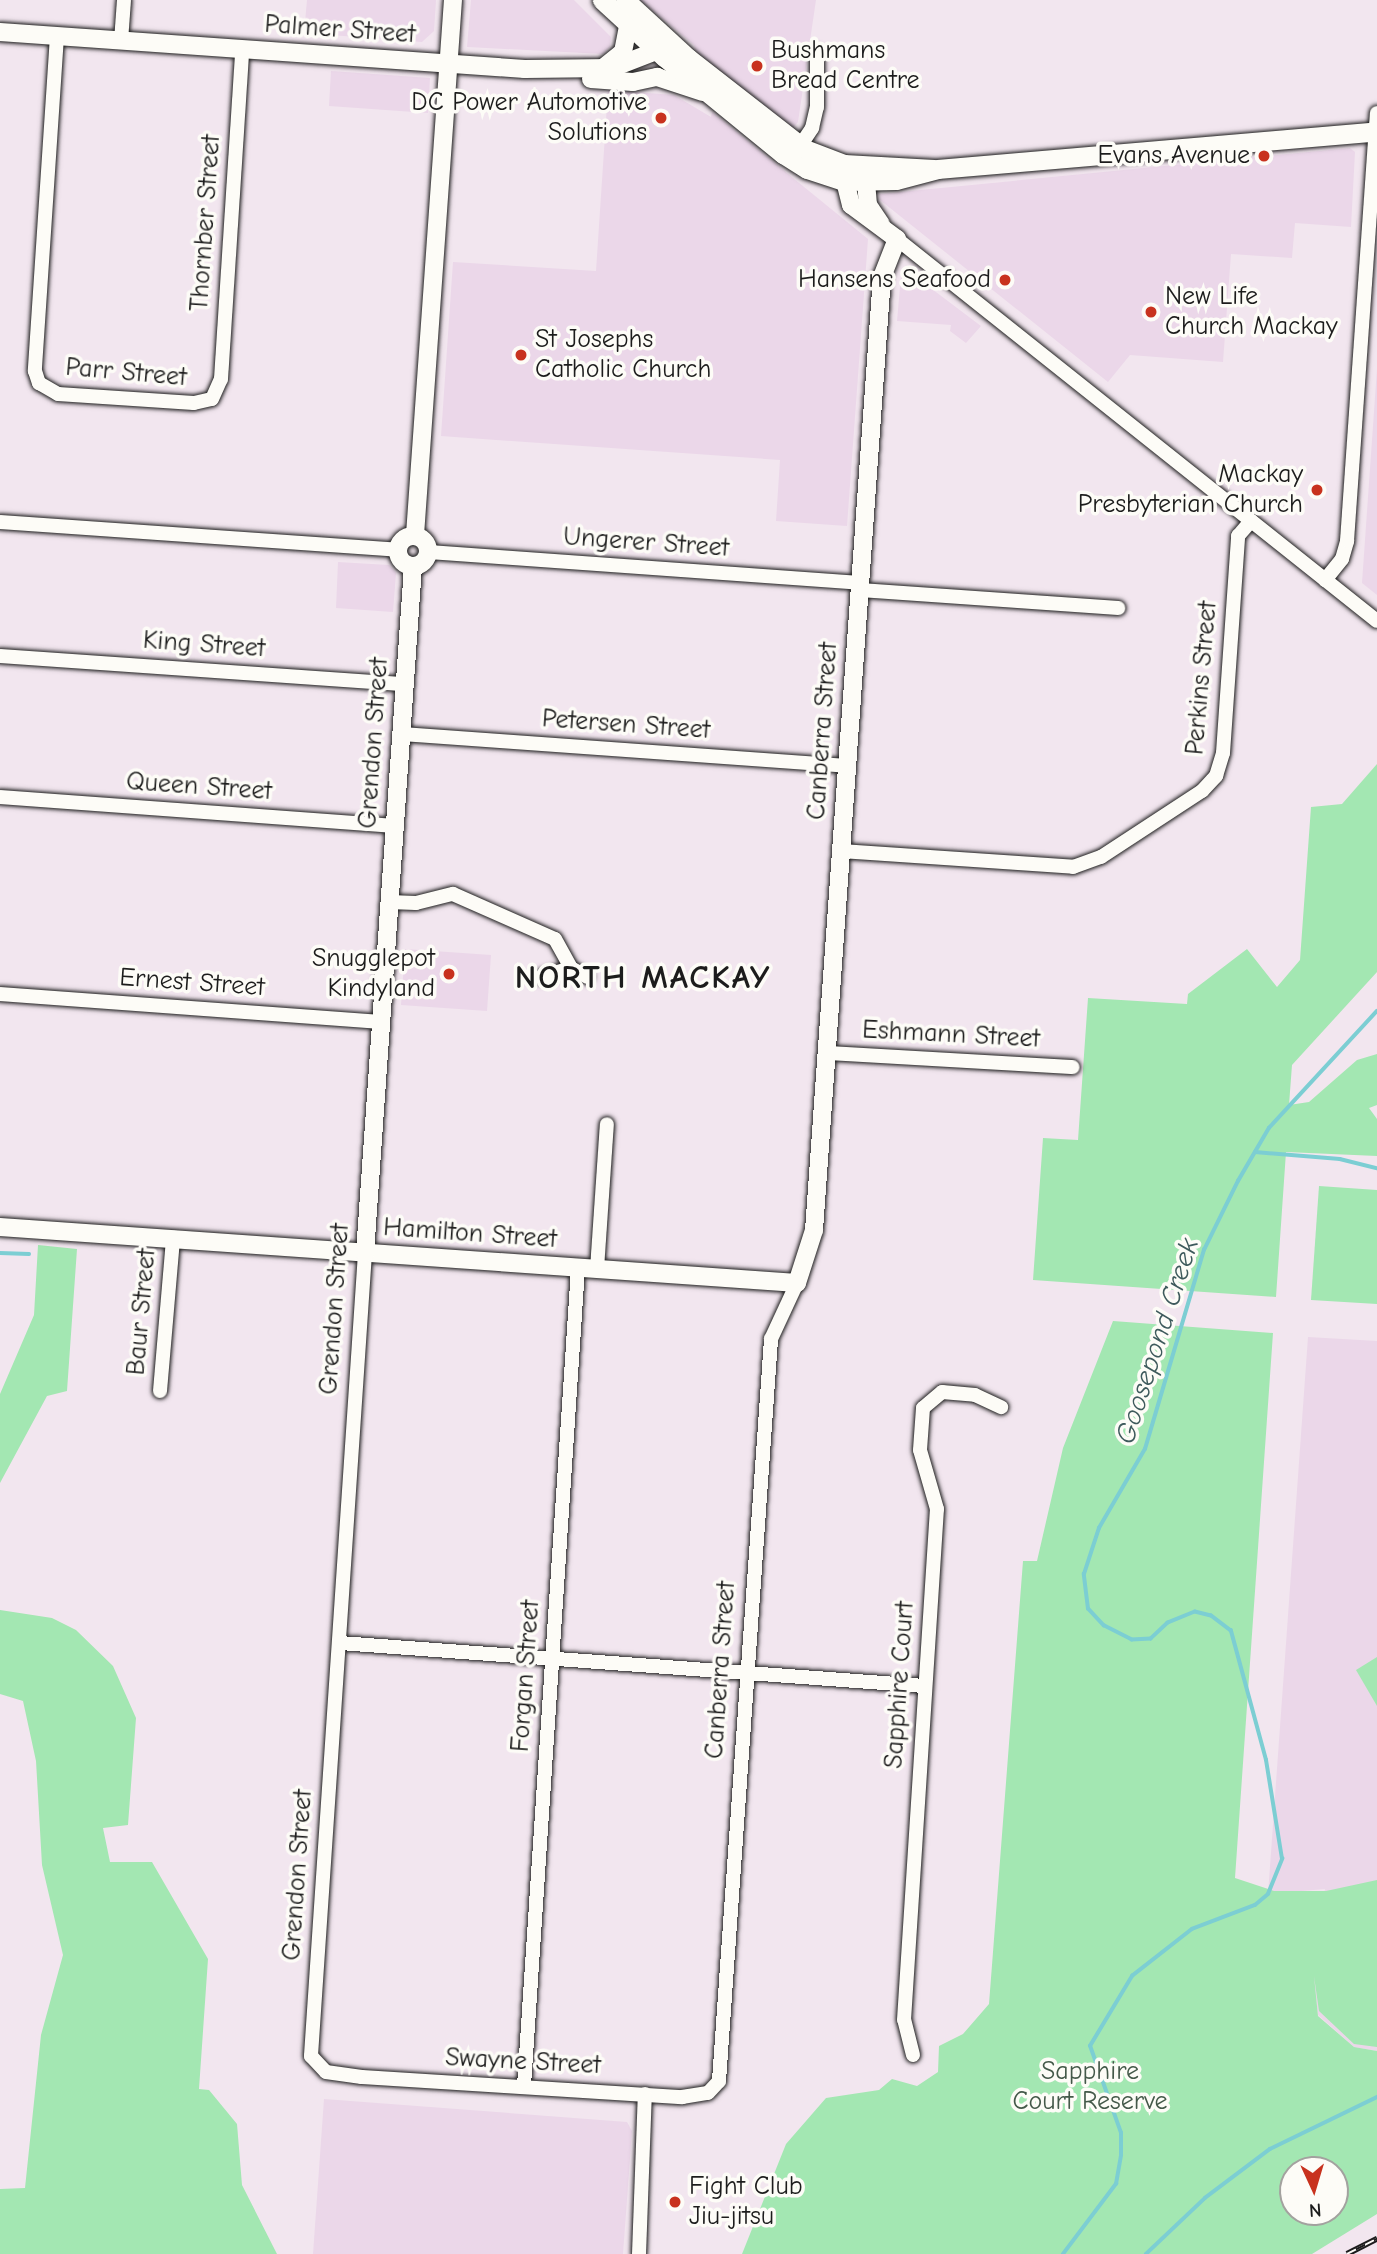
<!DOCTYPE html>
<style>
body{margin:0}
#map{position:relative;width:1377px;height:2254px;overflow:hidden;background:#f2e6ef;font-family:"Comic Neue",sans-serif}
div>[style]{position:absolute}
[style*='--x']{left:calc(var(--x)*1px);top:calc(var(--y)*1px);width:calc(var(--w)*1px);rotate:calc(var(--a)*1deg)}
.built>*{inset:0;background:#ebd7e9}
.green>*{inset:0;background:#a3e7b2}
.stream>*{height:3.5px;margin:-1.75px;padding:0 1.75px;transform-origin:1.75px;border-radius:1.75px;background:#7cced3}
.roads{filter:drop-shadow(0 0 2px #1c1c1c) drop-shadow(0 0 2px #1c1c1c)}
.minor>*{height:14px;margin:-7px;padding:0 7px;transform-origin:7px;border-radius:7px;background:#fdfcf7}
.tertiary>*{height:18px;margin:-9px;padding:0 9px;transform-origin:9px;border-radius:9px;background:#fdfcf7}
.tertiary>.ring{margin:-9px;padding:0;box-sizing:content-box;background:none;border:18px solid #fdfcf7;border-radius:50%}
.secondary>*{height:19px;margin:-9.5px;padding:0 9.5px;transform-origin:9.5px;border-radius:9.5px;background:#fdfcf7}
.rail>*{height:6px;margin-top:-3px;transform-origin:0;background:repeating-linear-gradient(90deg,#fdfcf7 0 10px,#1c1c1c 0 20px);box-sizing:border-box;border-block:2px solid #1c1c1c}
.dots>*{width:19px;height:19px;translate:-50% -50%;box-sizing:border-box;border:4px solid #fdfcf7;border-radius:50%}
span{translate:-50% -50%;white-space:nowrap;text-align:center;line-height:1.15;-webkit-text-stroke:7px #fdfcf7;paint-order:stroke}
.street-label{font-size:26px;color:#1c1c1c}
.poi-label{font-size:26px;color:#1c1c1c}
.left{translate:0 -50%;text-align:left}
.right{translate:-100% -50%;text-align:right}
.park-label{font-size:26px;color:#445949}
.water-label{font-size:28px;color:#3e5a5c;font-style:italic}
.district-label{font-size:33px;color:#1c1c1c;font-weight:700;letter-spacing:2px}
.north{position:absolute;left:1279px;top:2156px;width:70px;height:70px;box-sizing:border-box;background:#fdfcf7;border:2px solid #a3a29f;border-radius:50%;rotate:176deg;font-size:19px;font-weight:700;line-height:28px;text-align:center;color:#1c1c1c}
.north::after{content:'';display:block;margin:auto;width:24px;height:32px;background:#c8321e;clip-path:polygon(50% 0,100% 100%,50% 72%,0 100%)}
</style>
<div id="map">
<div class="built">
<div style="clip-path:polygon(307px 0,436px 0,434px 31px,422px 42px,304px 33px)"></div>
<div style="clip-path:polygon(471px 0,574px 0,611px 37px,610px 47px,603px 54px,467px 47px)"></div>
<div style="clip-path:polygon(640px 0,816px 0,798px 122px,792px 129px,696px 53px,694px 45px)"></div>
<div style="clip-path:polygon(331px 71px,430px 78px,428px 113px,329px 106px)"></div>
<div style="clip-path:polygon(608px 90px,674px 95px,711px 117px,712px 112px,868px 239px,847px 526px,776px 521px,780px 460px,441px 436px,453px 262px,596px 271px)"></div>
<div style="clip-path:polygon(1350px 148px,1355px 152px,1351px 227px,1295px 223px,1292px 258px,1231px 254px,1223px 362px,1130px 355px,1108px 382px,880px 200px,879px 194px)"></div>
<div style="clip-path:polygon(901px 276px,916px 277px,981px 326px,966px 343px,950px 331px,951px 325px,897px 321px)"></div>
<div style="clip-path:polygon(1377px 369px,1377px 595px,1362px 583px)"></div>
<div style="clip-path:polygon(338px 562px,389px 565px,396px 573px,393px 612px,336px 608px)"></div>
<div style="clip-path:polygon(405px 949px,491px 955px,487px 1011px,401px 1005px)"></div>
<div style="clip-path:polygon(1308px 1337px,1377px 1341px,1377px 2051px,1354px 2047px,1318px 2015px,1311px 1954px,1325px 1889px,1268px 1894px)"></div>
<div style="clip-path:polygon(324px 2099px,627px 2122px,632px 2131px,623px 2254px,313px 2254px)"></div>
</div>
<div class="green">
<div style="clip-path:polygon(1377px 764px,1377px 972px,1292px 1065px,1289px 1105px,1309px 1102px,1357px 1060px,1377px 1054px,1377px 1105px,1369px 1108px,1377px 1119px,1377px 1156px,1286px 1152px,1276px 1297px,1033px 1280px,1043px 1138px,1078px 1140px,1088px 998px,1187px 1004px,1188px 994px,1247px 949px,1277px 987px,1300px 960px,1311px 807px,1342px 804px)"></div>
<div style="clip-path:polygon(1319px 1186px,1377px 1190px,1377px 1304px,1311px 1300px)"></div>
<div style="clip-path:polygon(38px 1245px,77px 1249px,67px 1391px,47px 1396px,0 1483px,0 1394px,34px 1315px)"></div>
<div style="clip-path:polygon(evenodd,1113px 1321px,1273px 1333px,1235px 1878px,1274px 1891px,1326px 1891px,1377px 1880px,1377px 2047px,1354px 2044px,1319px 2011px,1314px 1976px,1318px 2016px,1354px 2047px,1377px 2051px,1377px 2214px,1312px 2254px,742px 2254px,786px 2144px,826px 2098px,879px 2090px,892px 2079px,917px 2086px,938px 2072px,939px 2046px,963px 2034px,989px 2004px,1023px 1561px,1037px 1561px,1063px 1448px,1113px 1321px,1293px 2170px,1335px 2170px,1335px 2212px,1293px 2212px,1293px 2170px)"></div>
<div style="clip-path:polygon(0 1610px,52px 1618px,76px 1630px,113px 1666px,136px 1718px,128px 1825px,103px 1828px,110px 1862px,152px 1862px,208px 1959px,199px 2089px,209px 2090px,237px 2124px,242px 2185px,277px 2254px,0 2254px,0 2189px,25px 2188px,41px 2035px,63px 1955px,42px 1865px,36px 1761px,23px 1701px,0 1694px)"></div>
<div style="clip-path:polygon(1377px 1657px,1377px 1706px,1356px 1670px)"></div>
</div>
<div class="stream">
<div style="--x:1255;--y:1152;--w:85;--a:4.7"></div>
<div style="--x:1340;--y:1159;--w:38;--a:14"></div>
<div style="--x:0;--y:1253;--w:29;--a:2"></div>
<div style="--x:1063;--y:2254;--w:88;--a:-52.9"></div>
<div style="--x:1116;--y:2184;--w:29;--a:-80"></div>
<div style="--x:1121;--y:2155;--w:22;--a:-90"></div>
<div style="--x:1121;--y:2133;--w:92;--a:-109.6"></div>
<div style="--x:1090;--y:2046;--w:82;--a:-59"></div>
<div style="--x:1132;--y:1976;--w:76;--a:-38.1"></div>
<div style="--x:1192;--y:1929;--w:67;--a:-20.9"></div>
<div style="--x:1255;--y:1905;--w:17;--a:-40"></div>
<div style="--x:1268;--y:1894;--w:38;--a:-68"></div>
<div style="--x:1282;--y:1859;--w:100;--a:-99.2"></div>
<div style="--x:1266;--y:1760;--w:134;--a:-105.2"></div>
<div style="--x:1231;--y:1631;--w:25;--a:-143"></div>
<div style="--x:1211;--y:1616;--w:16;--a:-166"></div>
<div style="--x:1195;--y:1612;--w:29;--a:158"></div>
<div style="--x:1168;--y:1623;--w:23;--a:137"></div>
<div style="--x:1151;--y:1639;--w:19;--a:177"></div>
<div style="--x:1132;--y:1640;--w:31;--a:-153"></div>
<div style="--x:1104;--y:1626;--w:23;--a:-133"></div>
<div style="--x:1088;--y:1609;--w:35;--a:-97"></div>
<div style="--x:1084;--y:1574;--w:48;--a:-71.9"></div>
<div style="--x:1099;--y:1528;--w:91;--a:-59.8"></div>
<div style="--x:1145;--y:1449;--w:208;--a:-73.5"></div>
<div style="--x:1204;--y:1250;--w:77;--a:-63.8"></div>
<div style="--x:1238;--y:1181;--w:61;--a:-59.7"></div>
<div style="--x:1269;--y:1128;--w:159;--a:-47.3"></div>
<div style="--x:1146;--y:2254;--w:81;--a:-43.5"></div>
<div style="--x:1205;--y:2198;--w:81;--a:-37"></div>
<div style="--x:1270;--y:2149;--w:119;--a:-25.9"></div>
</div>
<div class="roads">
<div class="minor">
<div style="--x:57;--y:36;--w:336;--a:93.8"></div>
<div style="--x:35;--y:371;--w:13;--a:72"></div>
<div style="--x:39;--y:383;--w:22;--a:30"></div>
<div style="--x:58;--y:394;--w:136;--a:3.8"></div>
<div style="--x:194;--y:403;--w:18;--a:-13"></div>
<div style="--x:212;--y:399;--w:22;--a:-66"></div>
<div style="--x:221;--y:379;--w:330;--a:-86.3"></div>
<div style="--x:121;--y:41;--w:41;--a:-85.8"></div>
<div style="--x:800;--y:146;--w:22;--a:-56"></div>
<div style="--x:812;--y:128;--w:22;--a:-77"></div>
<div style="--x:817;--y:107;--w:54;--a:-90"></div>
<div style="--x:897;--y:239;--w:613;--a:38.51"></div>
<div style="--x:0;--y:522;--w:399;--a:4"></div>
<div style="--x:429;--y:552;--w:432;--a:4.1"></div>
<div style="--x:1325;--y:580;--w:27;--a:-51"></div>
<div style="--x:1342;--y:559;--w:19;--a:-74"></div>
<div style="--x:1347;--y:541;--w:429;--a:-86"></div>
<div style="--x:860;--y:590;--w:259;--a:4"></div>
<div style="--x:0;--y:656;--w:406;--a:4"></div>
<div style="--x:402;--y:734;--w:446;--a:4.1"></div>
<div style="--x:0;--y:797;--w:396;--a:4.2"></div>
<div style="--x:841;--y:851;--w:233;--a:3.9"></div>
<div style="--x:1073;--y:867;--w:30;--a:-20"></div>
<div style="--x:1101;--y:857;--w:121;--a:-33.2"></div>
<div style="--x:1202;--y:791;--w:21;--a:-47"></div>
<div style="--x:1216;--y:776;--w:24;--a:-73"></div>
<div style="--x:1223;--y:753;--w:218;--a:-86"></div>
<div style="--x:1238;--y:536;--w:20;--a:-49"></div>
<div style="--x:389;--y:902;--w:27;--a:2"></div>
<div style="--x:416;--y:903;--w:38;--a:-14"></div>
<div style="--x:453;--y:894;--w:111;--a:23.8"></div>
<div style="--x:555;--y:939;--w:33;--a:61"></div>
<div style="--x:571;--y:968;--w:31;--a:163"></div>
<div style="--x:571;--y:968;--w:18;--a:29"></div>
<div style="--x:0;--y:994;--w:382;--a:4.2"></div>
<div style="--x:827;--y:1053;--w:246;--a:3.3"></div>
<div style="--x:365;--y:1253;--w:805;--a:93.85"></div>
<div style="--x:311;--y:2056;--w:22;--a:47"></div>
<div style="--x:326;--y:2072;--w:36;--a:8"></div>
<div style="--x:362;--y:2077;--w:321;--a:3.6"></div>
<div style="--x:682;--y:2097;--w:26;--a:-9"></div>
<div style="--x:708;--y:2093;--w:16;--a:-47"></div>
<div style="--x:719;--y:2081;--w:744;--a:-85.99"></div>
<div style="--x:771;--y:1339;--w:62;--a:-65.1"></div>
<div style="--x:597;--y:1269;--w:145;--a:-86.1"></div>
<div style="--x:160;--y:1391;--w:154;--a:-85.1"></div>
<div style="--x:340;--y:1643;--w:586;--a:4.21"></div>
<div style="--x:913;--y:2055;--w:36;--a:-104"></div>
<div style="--x:904;--y:2020;--w:512;--a:-86.31"></div>
<div style="--x:937;--y:1509;--w:61;--a:-106.1"></div>
<div style="--x:920;--y:1450;--w:42;--a:-85.9"></div>
<div style="--x:923;--y:1408;--w:25;--a:-40"></div>
<div style="--x:942;--y:1392;--w:33;--a:5"></div>
<div style="--x:975;--y:1395;--w:29;--a:25"></div>
<div style="--x:524;--y:2086;--w:820;--a:-86.22"></div>
<div style="--x:639;--y:2254;--w:160;--a:-87.9"></div>
</div>
<div class="tertiary">
<div style="--x:0;--y:32;--w:526;--a:4.03"></div>
<div style="--x:525;--y:69;--w:87;--a:-0.7"></div>
<div style="--x:612;--y:68;--w:47;--a:-21.1"></div>
<div style="--x:603;--y:68;--w:26;--a:-39"></div>
<div style="--x:623;--y:52;--w:26;--a:-79"></div>
<div style="--x:591;--y:79;--w:42;--a:4.1"></div>
<div style="--x:633;--y:82;--w:25;--a:-12"></div>
<div style="--x:657;--y:77;--w:48;--a:18.1"></div>
<div style="--x:866;--y:182;--w:23;--a:85"></div>
<div style="--x:868;--y:205;--w:23;--a:56"></div>
<div style="--x:415;--y:535;--w:536;--a:-85.94"></div>
<div class="ring" style="left:398px;top:536px;width:12px;height:12px"></div>
<div style="--x:0;--y:1227;--w:799;--a:4.02"></div>
<div style="--x:797;--y:1283;--w:56;--a:-72.2"></div>
<div style="--x:814;--y:1230;--w:955;--a:-85.92"></div>
<div style="--x:882;--y:277;--w:41;--a:-68.5"></div>
<div style="--x:897;--y:239;--w:57;--a:-143.5"></div>
<div style="--x:851;--y:205;--w:25;--a:-104"></div>
<div style="--x:365;--y:1253;--w:689;--a:-86"></div>
</div>
<div class="secondary">
<div style="--x:602;--y:0;--w:84;--a:42.6"></div>
<div style="--x:664;--y:57;--w:154;--a:39.2"></div>
<div style="--x:783;--y:154;--w:28;--a:32"></div>
<div style="--x:807;--y:169;--w:40;--a:18"></div>
<div style="--x:845;--y:181;--w:51;--a:-1.1"></div>
<div style="--x:896;--y:180;--w:43;--a:-14.7"></div>
<div style="--x:938;--y:169;--w:441;--a:-4.9"></div>
<div style="--x:625;--y:0;--w:86;--a:42.6"></div>
<div style="--x:688;--y:58;--w:148;--a:37.9"></div>
<div style="--x:805;--y:149;--w:42;--a:21"></div>
<div style="--x:844;--y:164;--w:90;--a:3.2"></div>
</div>
</div>
<div class="rail">
<div style="--x:1347;--y:2254;--w:34;--a:-27"></div>
</div>
<div class="dots">
<div style="left:757px;top:66px;background:#c8321e"></div>
<div style="left:661px;top:118px;background:#c8321e"></div>
<div style="left:1264px;top:156px;background:#c8321e"></div>
<div style="left:1005px;top:280px;background:#c8321e"></div>
<div style="left:1151px;top:312px;background:#c8321e"></div>
<div style="left:521px;top:355px;background:#c8321e"></div>
<div style="left:1317px;top:490px;background:#c8321e"></div>
<div style="left:449px;top:974px;background:#c8321e"></div>
<div style="left:675px;top:2202px;background:#c8321e"></div>
</div>
<div class="street-label">
<span style="left:340px;top:30px;rotate:4deg">Palmer Street</span>
<span style="left:206px;top:223px;rotate:-86deg">Thornber Street</span>
<span style="left:126px;top:373px;rotate:5deg">Parr Street</span>
<span style="left:646px;top:543px;rotate:4deg">Ungerer Street</span>
<span style="left:204px;top:645px;rotate:4deg">King Street</span>
<span style="left:1202px;top:678px;rotate:-85deg">Perkins Street</span>
<span style="left:626px;top:725px;rotate:4deg">Petersen Street</span>
<span style="left:823px;top:731px;rotate:-86deg">Canberra Street</span>
<span style="left:374px;top:743px;rotate:-86deg">Grendon Street</span>
<span style="left:199px;top:787px;rotate:4deg">Queen Street</span>
<span style="left:192px;top:983px;rotate:4deg">Ernest Street</span>
<span style="left:951px;top:1035px;rotate:3deg">Eshmann Street</span>
<span style="left:470px;top:1234px;rotate:4deg">Hamilton Street</span>
<span style="left:335px;top:1309px;rotate:-86deg">Grendon Street</span>
<span style="left:142px;top:1312px;rotate:-85deg">Baur Street</span>
<span style="left:721px;top:1670px;rotate:-86deg">Canberra Street</span>
<span style="left:526px;top:1676px;rotate:-86deg">Forgan Street</span>
<span style="left:900px;top:1685px;rotate:-86deg">Sapphire Court</span>
<span style="left:298px;top:1875px;rotate:-86deg">Grendon Street</span>
<span style="left:523px;top:2062px;rotate:3deg">Swayne Street</span>
</div>
<div class="poi-label">
<span class="left" style="left:771px;top:66px">Bushmans<br>Bread Centre</span>
<span class="right" style="left:647px;top:118px">DC Power Automotive<br>Solutions</span>
<span class="right" style="left:1250px;top:156px">Evans Avenue</span>
<span class="right" style="left:991px;top:280px">Hansens Seafood</span>
<span class="left" style="left:1165px;top:312px">New Life<br>Church Mackay</span>
<span class="left" style="left:535px;top:355px">St Josephs<br>Catholic Church</span>
<span class="right" style="left:1303px;top:490px">Mackay<br>Presbyterian Church</span>
<span class="right" style="left:435px;top:974px">Snugglepot<br>Kindyland</span>
<span class="left" style="left:689px;top:2202px">Fight Club<br>Jiu-jitsu</span>
</div>
<div class="park-label">
<span style="left:1090px;top:2087px">Sapphire<br>Court Reserve</span>
</div>
<div class="water-label">
<span style="left:1157px;top:1341px;rotate:-72deg">Goosepond Creek</span>
</div>
<div class="district-label">
<span style="left:643px;top:978px">NORTH MACKAY</span>
</div>
<div class="north">N</div>
</div>
